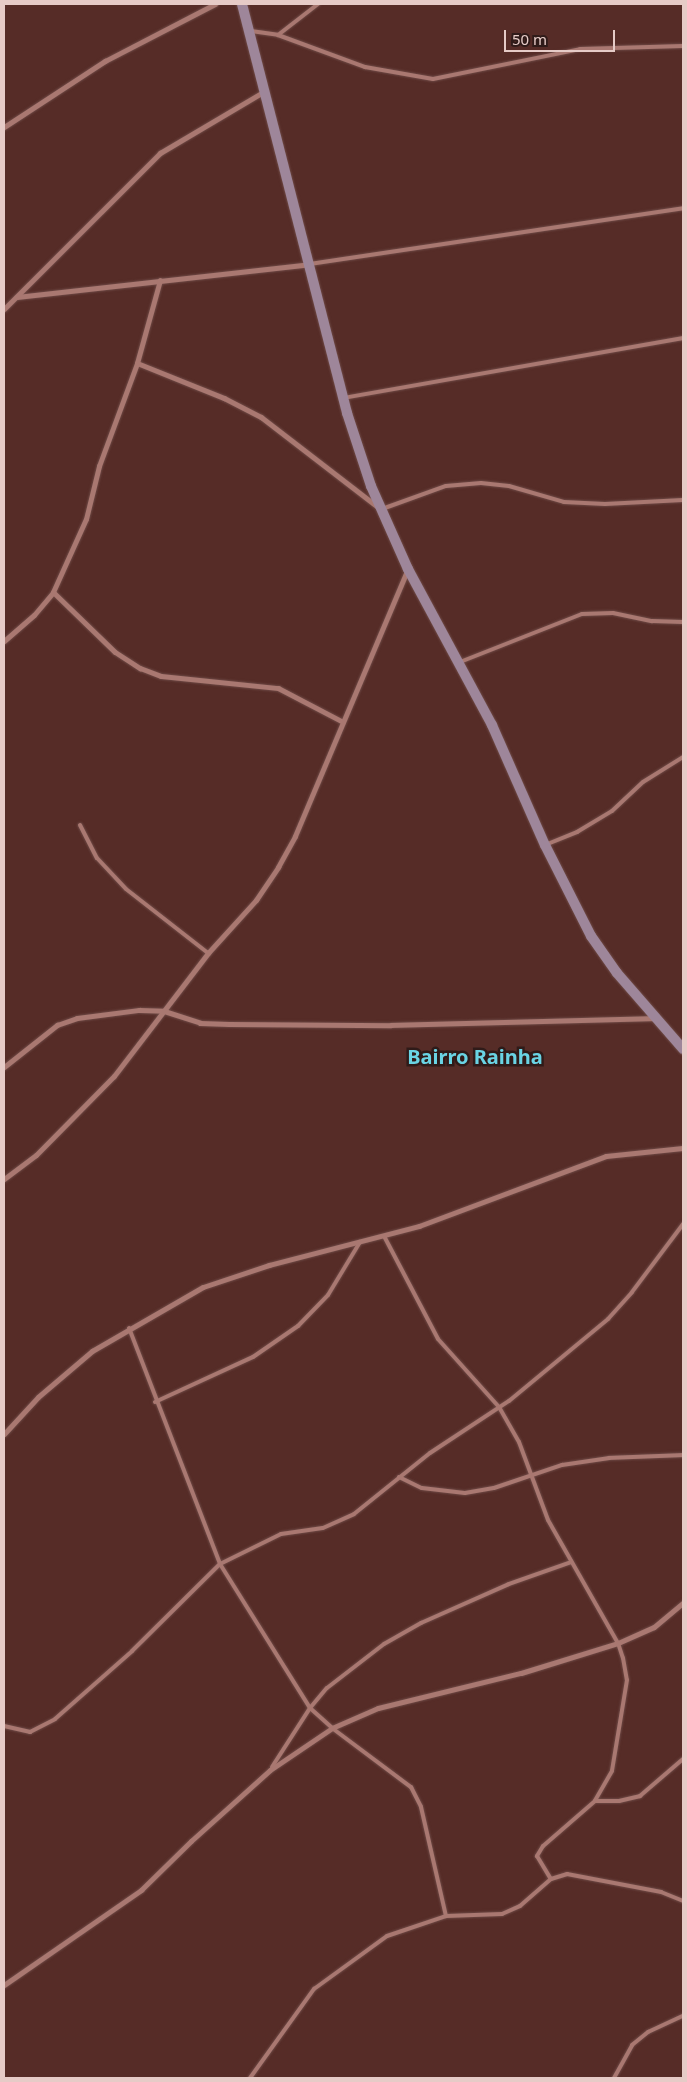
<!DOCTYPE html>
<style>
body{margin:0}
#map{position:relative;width:687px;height:2082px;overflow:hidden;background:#562c27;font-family:"Noto Sans",sans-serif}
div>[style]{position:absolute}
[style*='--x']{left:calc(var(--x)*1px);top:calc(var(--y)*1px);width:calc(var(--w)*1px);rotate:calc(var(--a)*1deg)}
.roads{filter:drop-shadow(0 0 1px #6e4a46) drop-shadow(0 0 1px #6e4a46)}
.lane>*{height:4px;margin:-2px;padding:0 2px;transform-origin:2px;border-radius:2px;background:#a97871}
.street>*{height:5px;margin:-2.5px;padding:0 2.5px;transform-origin:2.5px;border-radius:2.5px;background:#a97871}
.secondary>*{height:10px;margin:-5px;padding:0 5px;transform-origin:5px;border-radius:5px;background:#9e869a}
span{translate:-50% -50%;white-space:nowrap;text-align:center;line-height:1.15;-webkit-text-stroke:5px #2f1b19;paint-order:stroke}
.quarter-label{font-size:20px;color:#6ad4e4;font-weight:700}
.frame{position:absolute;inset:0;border:5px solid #e6cbc7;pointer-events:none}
.scale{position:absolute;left:504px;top:30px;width:111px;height:22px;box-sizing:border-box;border:2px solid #e6cbc7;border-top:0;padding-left:6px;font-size:15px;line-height:18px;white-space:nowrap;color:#e6cbc7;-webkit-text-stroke:4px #2f1b19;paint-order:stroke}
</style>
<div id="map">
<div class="roads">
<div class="lane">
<div style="--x:251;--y:31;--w:27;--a:8"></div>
<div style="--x:278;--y:35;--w:93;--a:20.2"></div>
<div style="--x:365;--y:67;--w:69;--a:10"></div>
<div style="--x:433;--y:79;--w:150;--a:-11.5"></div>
<div style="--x:580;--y:49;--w:103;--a:-1.7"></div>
<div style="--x:278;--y:35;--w:51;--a:-37.8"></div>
<div style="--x:310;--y:264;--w:377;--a:-8.5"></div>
<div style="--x:343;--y:398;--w:345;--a:-10"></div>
<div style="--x:382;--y:509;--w:68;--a:-19.8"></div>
<div style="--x:446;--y:486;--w:35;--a:-5"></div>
<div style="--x:481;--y:483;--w:28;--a:6"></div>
<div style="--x:509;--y:486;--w:57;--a:16.2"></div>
<div style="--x:564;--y:502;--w:41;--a:2.8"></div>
<div style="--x:605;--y:504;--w:78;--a:-2.9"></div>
<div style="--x:460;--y:662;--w:131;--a:-21.5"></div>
<div style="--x:582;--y:614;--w:31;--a:-2"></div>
<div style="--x:613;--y:613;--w:40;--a:12"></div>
<div style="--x:652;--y:621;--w:31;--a:2"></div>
<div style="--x:80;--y:825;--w:37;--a:63"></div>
<div style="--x:97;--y:858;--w:42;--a:46.9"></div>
<div style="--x:126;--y:889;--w:104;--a:38"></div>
<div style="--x:545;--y:845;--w:35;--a:-22"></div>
<div style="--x:577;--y:832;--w:41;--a:-31"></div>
<div style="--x:612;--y:811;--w:42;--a:-43.1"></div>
<div style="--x:643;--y:782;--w:47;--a:-32"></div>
<div style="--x:384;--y:1236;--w:116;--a:62.3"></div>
<div style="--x:438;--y:1339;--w:91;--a:48.1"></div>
<div style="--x:499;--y:1407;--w:40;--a:60.3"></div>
<div style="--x:519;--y:1442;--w:83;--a:69.6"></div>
<div style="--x:548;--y:1520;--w:142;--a:60.4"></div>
<div style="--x:618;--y:1643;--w:16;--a:72"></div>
<div style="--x:623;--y:1658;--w:22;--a:80"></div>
<div style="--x:627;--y:1680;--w:92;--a:99.4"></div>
<div style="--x:612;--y:1771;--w:34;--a:120"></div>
<div style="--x:595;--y:1801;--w:69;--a:139.1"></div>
<div style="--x:543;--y:1846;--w:12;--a:121"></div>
<div style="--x:537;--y:1856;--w:27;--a:59"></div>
<div style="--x:129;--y:1328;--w:253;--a:68.9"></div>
<div style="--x:220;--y:1564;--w:170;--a:58"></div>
<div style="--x:310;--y:1708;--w:30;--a:42"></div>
<div style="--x:332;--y:1728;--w:99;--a:36.8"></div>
<div style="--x:411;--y:1787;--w:22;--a:63"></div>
<div style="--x:421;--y:1807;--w:112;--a:77.1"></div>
<div style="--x:155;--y:1402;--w:108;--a:-24.7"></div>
<div style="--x:253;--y:1357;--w:55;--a:-34.6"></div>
<div style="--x:298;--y:1326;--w:43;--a:-45.9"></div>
<div style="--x:328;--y:1295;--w:62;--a:-58.9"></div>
<div style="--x:399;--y:1477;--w:25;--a:26"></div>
<div style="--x:422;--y:1488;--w:43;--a:6.6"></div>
<div style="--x:465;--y:1493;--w:29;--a:-10"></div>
<div style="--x:494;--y:1488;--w:72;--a:-18.7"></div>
<div style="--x:562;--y:1465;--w:48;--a:-8.5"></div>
<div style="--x:609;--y:1458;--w:74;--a:-2.3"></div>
<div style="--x:4;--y:1726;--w:27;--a:13"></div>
<div style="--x:30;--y:1732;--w:28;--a:-27"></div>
<div style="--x:55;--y:1719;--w:103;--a:-41.4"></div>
<div style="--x:132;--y:1651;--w:124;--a:-44.7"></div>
<div style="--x:220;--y:1564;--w:68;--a:-26.2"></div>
<div style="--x:281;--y:1534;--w:42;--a:-8.1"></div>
<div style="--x:323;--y:1528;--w:34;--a:-24"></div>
<div style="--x:354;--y:1514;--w:97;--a:-38.8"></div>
<div style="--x:430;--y:1453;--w:95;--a:-33.4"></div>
<div style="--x:509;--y:1401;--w:129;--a:-39.6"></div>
<div style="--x:608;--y:1319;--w:36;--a:-48"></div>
<div style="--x:632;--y:1292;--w:85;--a:-53.1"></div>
<div style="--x:272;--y:1767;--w:70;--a:-57.2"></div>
<div style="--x:310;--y:1708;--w:26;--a:-50"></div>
<div style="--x:327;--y:1688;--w:72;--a:-37.7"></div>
<div style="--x:384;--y:1644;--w:43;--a:-29.6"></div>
<div style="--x:421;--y:1623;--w:96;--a:-23.9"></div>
<div style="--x:509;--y:1584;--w:66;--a:-19.5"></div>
<div style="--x:595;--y:1801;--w:24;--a:0"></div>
<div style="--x:619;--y:1801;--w:22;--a:-13"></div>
<div style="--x:640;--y:1796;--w:57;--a:-40.7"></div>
<div style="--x:250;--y:2078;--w:110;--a:-54.3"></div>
<div style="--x:314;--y:1989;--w:90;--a:-36"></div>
<div style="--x:387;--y:1936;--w:62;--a:-18.7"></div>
<div style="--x:446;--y:1916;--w:56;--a:-2"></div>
<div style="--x:502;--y:1914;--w:20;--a:-24"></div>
<div style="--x:520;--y:1906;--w:41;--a:-41.1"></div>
<div style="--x:551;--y:1879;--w:17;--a:-17"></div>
<div style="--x:567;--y:1874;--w:96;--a:10.8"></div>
<div style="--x:661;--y:1892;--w:24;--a:22"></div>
<div style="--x:614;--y:2078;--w:38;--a:-61"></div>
<div style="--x:632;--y:2045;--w:21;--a:-39"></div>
<div style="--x:648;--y:2032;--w:38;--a:-25"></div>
</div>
<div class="street">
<div style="--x:4;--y:127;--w:121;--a:-33.2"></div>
<div style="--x:105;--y:61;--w:124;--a:-27.4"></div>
<div style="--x:17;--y:297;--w:294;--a:-6.4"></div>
<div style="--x:4;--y:309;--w:221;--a:-45"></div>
<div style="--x:160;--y:153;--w:120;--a:-30.6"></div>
<div style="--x:137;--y:363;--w:94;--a:21.9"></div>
<div style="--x:224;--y:398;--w:42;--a:27.2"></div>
<div style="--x:261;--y:417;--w:149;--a:37.6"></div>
<div style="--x:53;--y:592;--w:86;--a:44.1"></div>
<div style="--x:115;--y:652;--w:30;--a:33"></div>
<div style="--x:140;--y:668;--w:22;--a:21"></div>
<div style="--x:161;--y:676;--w:118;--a:5.9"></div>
<div style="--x:278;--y:688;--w:71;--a:27.6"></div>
<div style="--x:4;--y:641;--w:40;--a:-41"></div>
<div style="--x:34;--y:615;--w:30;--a:-50"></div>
<div style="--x:53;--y:592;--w:80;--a:-65.7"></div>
<div style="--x:86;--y:519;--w:55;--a:-76.2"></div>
<div style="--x:99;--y:466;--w:110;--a:-69.7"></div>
<div style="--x:137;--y:363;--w:86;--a:-74.5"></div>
<div style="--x:4;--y:1067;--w:68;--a:-38.4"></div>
<div style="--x:57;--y:1025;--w:21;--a:-19"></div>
<div style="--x:77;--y:1018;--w:63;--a:-7.4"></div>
<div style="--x:139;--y:1010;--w:25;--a:2"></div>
<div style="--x:164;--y:1011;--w:38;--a:18"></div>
<div style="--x:200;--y:1023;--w:29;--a:2"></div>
<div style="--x:229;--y:1024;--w:162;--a:0.4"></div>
<div style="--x:391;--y:1025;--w:265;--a:-1.5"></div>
<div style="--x:4;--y:1179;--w:40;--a:-37"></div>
<div style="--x:36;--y:1155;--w:111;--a:-45.4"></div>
<div style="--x:114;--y:1076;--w:155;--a:-52.6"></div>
<div style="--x:208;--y:953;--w:72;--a:-47.8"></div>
<div style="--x:256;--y:900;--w:40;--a:-56"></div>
<div style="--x:278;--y:867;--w:35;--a:-61"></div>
<div style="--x:295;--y:836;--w:290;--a:-67.1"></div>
<div style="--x:4;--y:1434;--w:50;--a:-47.4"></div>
<div style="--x:38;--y:1397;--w:71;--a:-40.4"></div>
<div style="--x:92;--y:1351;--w:128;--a:-30"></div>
<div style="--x:203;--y:1287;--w:70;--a:-18.4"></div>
<div style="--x:269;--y:1265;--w:155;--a:-14.6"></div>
<div style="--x:419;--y:1226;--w:200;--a:-20.5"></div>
<div style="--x:606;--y:1156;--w:77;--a:-5.9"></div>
<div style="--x:4;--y:1985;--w:167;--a:-34.7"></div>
<div style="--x:141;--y:1890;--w:70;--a:-44.4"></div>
<div style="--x:191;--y:1841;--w:106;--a:-41.9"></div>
<div style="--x:270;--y:1770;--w:75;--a:-34.1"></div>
<div style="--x:332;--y:1728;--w:50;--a:-23.5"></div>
<div style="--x:378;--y:1708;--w:147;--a:-13.8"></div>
<div style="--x:521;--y:1673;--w:102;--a:-17.2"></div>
<div style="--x:618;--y:1643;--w:39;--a:-24"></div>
<div style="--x:654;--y:1627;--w:38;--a:-40"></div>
</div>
<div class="secondary">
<div style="--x:242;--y:4;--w:422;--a:75.6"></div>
<div style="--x:347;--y:413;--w:77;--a:71.8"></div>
<div style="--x:371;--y:486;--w:91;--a:66"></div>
<div style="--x:408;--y:569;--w:177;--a:61.7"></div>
<div style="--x:492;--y:725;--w:131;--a:66.2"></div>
<div style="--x:545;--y:845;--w:102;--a:63.2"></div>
<div style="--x:591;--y:936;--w:45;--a:54.9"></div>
<div style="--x:617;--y:973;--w:101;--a:49"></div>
</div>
</div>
<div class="quarter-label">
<span style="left:475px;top:1056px">Bairro Rainha</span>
</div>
<div class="frame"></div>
<div class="scale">50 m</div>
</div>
